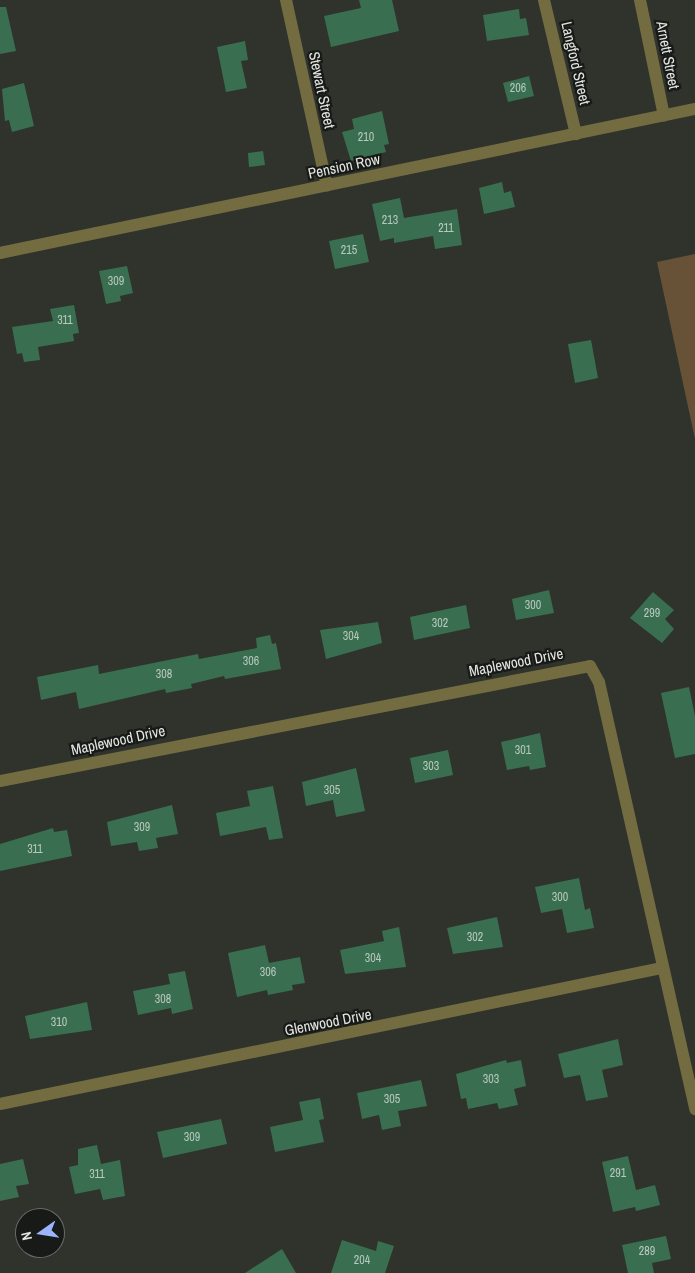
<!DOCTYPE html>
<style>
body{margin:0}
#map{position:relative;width:695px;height:1273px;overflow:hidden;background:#2f332c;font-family:"Archivo Narrow",sans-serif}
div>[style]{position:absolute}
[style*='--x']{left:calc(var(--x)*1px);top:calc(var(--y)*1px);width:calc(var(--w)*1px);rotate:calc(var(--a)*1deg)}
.green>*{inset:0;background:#675238}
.building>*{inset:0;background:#396f50}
.street>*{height:12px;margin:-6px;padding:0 6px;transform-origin:6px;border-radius:6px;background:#736c41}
span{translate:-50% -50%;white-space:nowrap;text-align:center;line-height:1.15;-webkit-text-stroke:4.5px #181a17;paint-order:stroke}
.number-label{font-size:12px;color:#b8c8bd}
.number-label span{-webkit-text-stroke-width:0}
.street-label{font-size:15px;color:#e3e5e1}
.north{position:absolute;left:15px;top:1208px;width:50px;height:50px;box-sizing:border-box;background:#181a17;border:1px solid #696b68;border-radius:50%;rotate:257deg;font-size:14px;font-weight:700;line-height:20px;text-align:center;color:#e3e5e1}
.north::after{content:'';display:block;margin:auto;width:18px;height:22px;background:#9cb4fd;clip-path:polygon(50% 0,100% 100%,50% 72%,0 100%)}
</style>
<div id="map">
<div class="green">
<div style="clip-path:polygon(695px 254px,695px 439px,657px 262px)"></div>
</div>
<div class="building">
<div style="clip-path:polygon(359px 0,392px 0,399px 31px,331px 47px,324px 16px,361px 8px)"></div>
<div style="clip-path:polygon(0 7px,6px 7px,16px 51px,0 54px)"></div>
<div style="clip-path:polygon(519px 9px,520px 19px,526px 18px,529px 35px,487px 41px,483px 15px)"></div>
<div style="clip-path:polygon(245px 41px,248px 60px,241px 61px,247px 88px,226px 92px,217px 47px)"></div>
<div style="clip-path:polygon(529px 76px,534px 96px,508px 102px,503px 83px)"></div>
<div style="clip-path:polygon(24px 83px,34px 126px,12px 132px,9px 120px,5px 121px,2px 89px)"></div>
<div style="clip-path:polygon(382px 111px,389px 144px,384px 145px,386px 152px,351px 161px,342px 132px,354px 129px,352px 119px)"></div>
<div style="clip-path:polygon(263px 151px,265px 165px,249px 167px,248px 153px)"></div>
<div style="clip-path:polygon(502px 182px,504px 193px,511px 191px,515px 207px,484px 214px,479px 188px)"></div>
<div style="clip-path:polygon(400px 198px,404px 218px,457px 209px,462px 245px,435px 249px,433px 236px,394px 243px,394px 238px,380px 241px,372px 204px)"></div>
<div style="clip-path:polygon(363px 234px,369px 262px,335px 269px,329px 241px)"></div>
<div style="clip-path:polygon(127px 266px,133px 293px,120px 296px,121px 301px,106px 304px,99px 271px)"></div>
<div style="clip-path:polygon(74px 305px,79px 333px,73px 334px,74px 341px,38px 347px,40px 360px,24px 362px,22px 353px,17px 354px,12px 327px,53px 321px,50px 309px)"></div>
<div style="clip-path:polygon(591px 340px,598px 378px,575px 383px,568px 344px)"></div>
<div style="clip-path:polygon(549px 590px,554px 613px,516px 620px,512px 599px)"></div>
<div style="clip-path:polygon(653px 592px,674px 610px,665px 619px,674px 629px,662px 643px,630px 618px)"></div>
<div style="clip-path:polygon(466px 605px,470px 628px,414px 640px,410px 617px)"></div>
<div style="clip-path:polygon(378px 622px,382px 643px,326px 659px,320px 630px)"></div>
<div style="clip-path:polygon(270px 635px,272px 644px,276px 643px,281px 669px,225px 679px,224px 676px,191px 684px,192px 688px,166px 693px,165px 689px,79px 709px,76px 692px,41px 700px,37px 677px,98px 665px,99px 674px,198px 654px,199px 659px,257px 648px,256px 638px)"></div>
<div style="clip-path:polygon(689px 687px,695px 716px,695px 754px,675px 758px,661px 693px)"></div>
<div style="clip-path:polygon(540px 733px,546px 767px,530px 770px,529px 766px,507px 770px,501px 742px)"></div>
<div style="clip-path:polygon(448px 750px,453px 775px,415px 783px,410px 758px)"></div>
<div style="clip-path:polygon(356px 768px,365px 811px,336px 817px,333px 800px,306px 806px,302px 782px)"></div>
<div style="clip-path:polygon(273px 786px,283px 838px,269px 840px,266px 827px,220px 836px,216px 813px,250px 806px,247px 791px)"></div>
<div style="clip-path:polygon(172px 805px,178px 834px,156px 838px,158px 848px,139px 851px,137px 842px,111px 846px,107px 822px)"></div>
<div style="clip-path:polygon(53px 828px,54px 832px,67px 830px,72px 856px,0 871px,0 844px)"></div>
<div style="clip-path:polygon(579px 878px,585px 910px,590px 908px,594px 928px,567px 933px,562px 909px,541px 913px,535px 887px)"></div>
<div style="clip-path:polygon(497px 917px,503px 947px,453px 954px,447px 928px)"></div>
<div style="clip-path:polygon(399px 927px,406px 967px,345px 974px,340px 950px,384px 941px,382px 931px)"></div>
<div style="clip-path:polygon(265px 945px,269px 963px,300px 957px,305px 983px,292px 985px,293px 990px,268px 995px,267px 990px,237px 997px,228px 953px)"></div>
<div style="clip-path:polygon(185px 971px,193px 1009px,172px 1014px,171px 1008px,138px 1015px,133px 991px,170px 984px,168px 974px)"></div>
<div style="clip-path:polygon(87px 1002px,92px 1030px,30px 1039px,25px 1016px)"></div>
<div style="clip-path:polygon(618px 1039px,623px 1065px,602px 1070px,608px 1097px,586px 1101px,580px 1075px,564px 1078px,558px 1054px)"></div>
<div style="clip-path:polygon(506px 1060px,507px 1063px,521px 1060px,526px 1086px,514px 1089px,518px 1105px,499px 1109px,497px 1103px,468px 1109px,466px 1098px,461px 1099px,456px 1074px)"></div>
<div style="clip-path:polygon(421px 1080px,427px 1106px,398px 1111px,401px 1126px,382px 1130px,379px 1115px,362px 1119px,357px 1093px)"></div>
<div style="clip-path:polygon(320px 1098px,324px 1119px,319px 1120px,324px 1142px,275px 1152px,270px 1127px,303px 1120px,299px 1102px)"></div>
<div style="clip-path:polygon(221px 1119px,227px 1144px,163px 1158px,157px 1132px)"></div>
<div style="clip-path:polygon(97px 1145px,101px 1164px,120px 1160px,125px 1196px,103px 1200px,100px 1189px,75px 1194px,69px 1167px,78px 1165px,78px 1149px)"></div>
<div style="clip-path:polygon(628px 1156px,636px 1190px,655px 1185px,660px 1205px,636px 1211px,635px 1207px,613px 1212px,602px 1162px)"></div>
<div style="clip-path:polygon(23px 1159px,29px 1184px,16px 1186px,19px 1197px,0 1201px,0 1164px)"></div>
<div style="clip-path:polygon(666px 1236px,671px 1259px,652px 1263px,654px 1273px,628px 1273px,622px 1245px)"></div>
<div style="clip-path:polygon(342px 1240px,376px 1251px,378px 1241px,394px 1246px,385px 1273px,331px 1273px)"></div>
<div style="clip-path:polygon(282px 1249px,296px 1273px,245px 1273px)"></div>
</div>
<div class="street">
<div style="--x:286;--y:0;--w:190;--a:77.6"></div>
<div style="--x:544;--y:0;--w:138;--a:76.6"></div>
<div style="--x:640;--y:0;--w:118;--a:78.3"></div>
<div style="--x:0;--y:253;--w:710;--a:-11.71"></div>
<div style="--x:0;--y:781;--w:601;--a:-11.03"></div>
<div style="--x:590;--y:666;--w:18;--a:61"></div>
<div style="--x:599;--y:682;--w:438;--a:77.3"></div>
<div style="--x:0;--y:1104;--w:676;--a:-11.61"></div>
</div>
<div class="number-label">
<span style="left:518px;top:89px">206</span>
<span style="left:366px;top:138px">210</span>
<span style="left:390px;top:221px">213</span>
<span style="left:446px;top:229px">211</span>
<span style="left:349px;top:251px">215</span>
<span style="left:116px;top:282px">309</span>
<span style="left:65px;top:321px">311</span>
<span style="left:533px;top:606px">300</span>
<span style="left:652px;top:614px">299</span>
<span style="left:440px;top:624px">302</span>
<span style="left:351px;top:637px">304</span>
<span style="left:251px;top:662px">306</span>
<span style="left:164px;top:675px">308</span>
<span style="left:523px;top:751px">301</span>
<span style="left:431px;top:767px">303</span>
<span style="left:332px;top:791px">305</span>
<span style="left:142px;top:828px">309</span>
<span style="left:35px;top:850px">311</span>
<span style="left:560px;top:898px">300</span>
<span style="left:475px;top:938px">302</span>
<span style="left:373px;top:959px">304</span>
<span style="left:268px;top:973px">306</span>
<span style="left:163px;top:1000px">308</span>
<span style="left:59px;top:1023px">310</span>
<span style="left:491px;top:1080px">303</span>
<span style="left:392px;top:1100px">305</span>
<span style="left:192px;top:1138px">309</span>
<span style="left:618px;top:1174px">291</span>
<span style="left:97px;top:1175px">311</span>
<span style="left:647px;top:1252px">289</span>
<span style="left:362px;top:1261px">204</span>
</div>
<div class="street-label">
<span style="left:668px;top:55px;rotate:79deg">Arnett Street</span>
<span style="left:576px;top:63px;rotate:77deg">Langford Street</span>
<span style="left:322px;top:90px;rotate:78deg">Stewart Street</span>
<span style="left:344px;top:166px;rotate:-12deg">Pension Row</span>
<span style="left:516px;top:662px;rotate:-11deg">Maplewood Drive</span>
<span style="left:118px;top:740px;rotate:-12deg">Maplewood Drive</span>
<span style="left:328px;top:1022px;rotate:-11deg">Glenwood Drive</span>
</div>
<div class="north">N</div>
</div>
